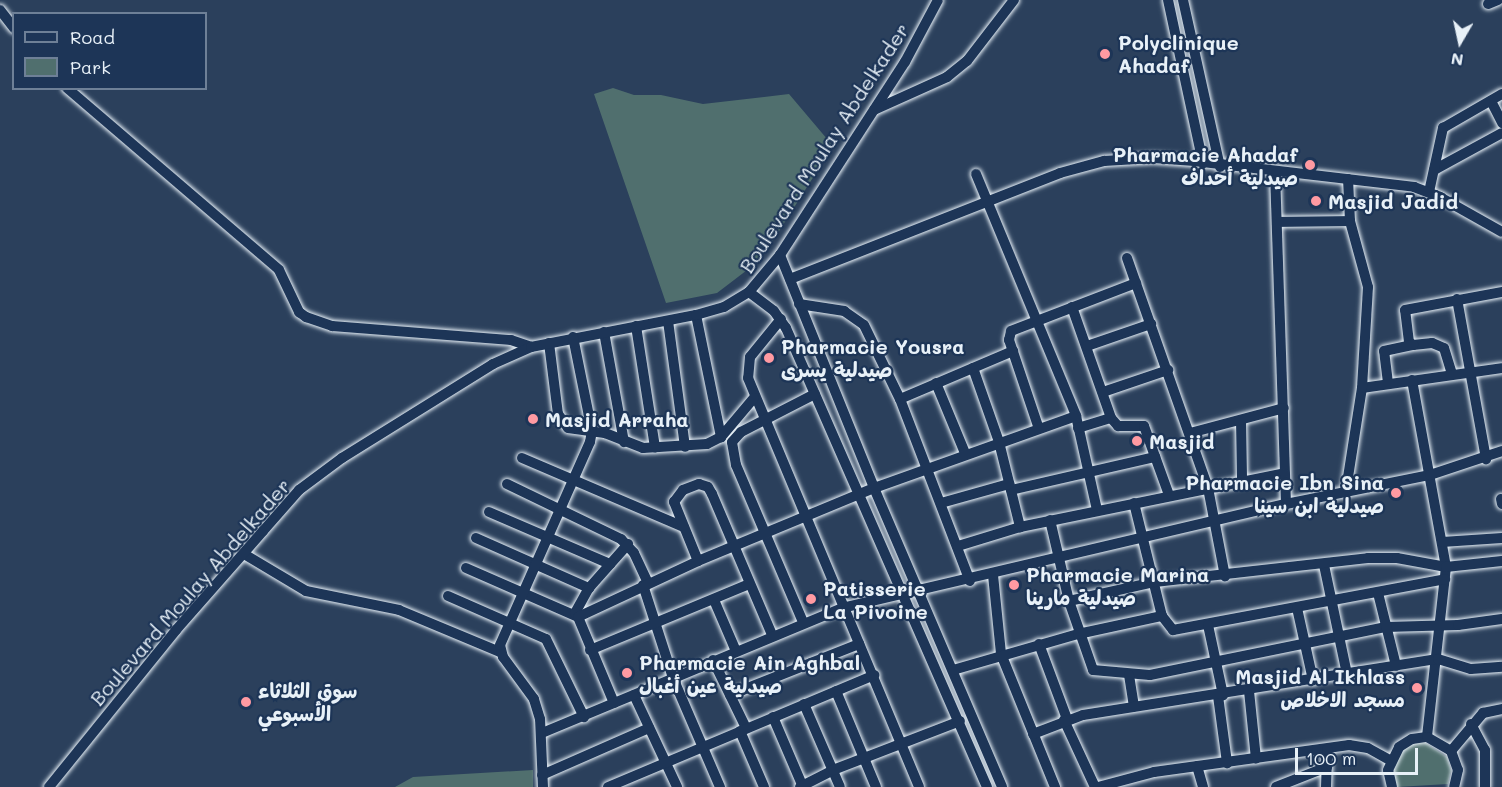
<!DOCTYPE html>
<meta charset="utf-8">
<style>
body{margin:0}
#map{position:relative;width:1502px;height:787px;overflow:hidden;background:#2b405c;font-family:Mali,"Playpen Sans Arabic",sans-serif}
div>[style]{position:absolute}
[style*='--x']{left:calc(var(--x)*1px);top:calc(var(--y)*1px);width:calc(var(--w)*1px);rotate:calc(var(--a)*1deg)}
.green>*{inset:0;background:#506f6e}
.roads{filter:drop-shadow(0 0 2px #e8f1f8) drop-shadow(0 0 2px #e8f1f8)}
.minor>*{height:10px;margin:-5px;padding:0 5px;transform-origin:5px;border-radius:5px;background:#1d3557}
.dots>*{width:16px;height:16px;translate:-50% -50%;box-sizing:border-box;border:3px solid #1d3557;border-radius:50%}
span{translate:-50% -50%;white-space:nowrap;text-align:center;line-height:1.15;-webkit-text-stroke:4.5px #1d3557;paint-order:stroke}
.poi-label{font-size:20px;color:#e8f1f8;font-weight:700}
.left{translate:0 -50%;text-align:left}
.right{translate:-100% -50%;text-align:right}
.street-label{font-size:20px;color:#e8f1f8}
.legend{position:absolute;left:12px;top:12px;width:195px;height:78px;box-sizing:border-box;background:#1d3557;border:2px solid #6e8097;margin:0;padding:8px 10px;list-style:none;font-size:18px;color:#e8f1f8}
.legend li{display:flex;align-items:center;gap:12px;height:30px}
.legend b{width:30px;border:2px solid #6e8097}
.north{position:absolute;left:1430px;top:12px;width:60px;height:60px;-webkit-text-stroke:4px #1d3557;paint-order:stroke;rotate:189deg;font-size:16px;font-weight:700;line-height:24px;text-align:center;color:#e8f1f8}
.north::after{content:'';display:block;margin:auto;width:21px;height:27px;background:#e8f1f8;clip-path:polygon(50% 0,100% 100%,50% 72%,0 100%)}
.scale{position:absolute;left:1295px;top:748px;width:123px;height:27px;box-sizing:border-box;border:3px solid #e8f1f8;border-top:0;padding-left:8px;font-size:18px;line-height:21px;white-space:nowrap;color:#e8f1f8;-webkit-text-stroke:4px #1d3557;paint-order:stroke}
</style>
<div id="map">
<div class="green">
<div style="clip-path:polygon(613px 88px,634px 95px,661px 95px,703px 104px,789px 94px,833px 146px,774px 239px,755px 264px,717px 293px,666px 303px,594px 94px)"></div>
<div style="clip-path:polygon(1424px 742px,1447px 757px,1451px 770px,1448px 784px,1397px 787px,1392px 772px,1395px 758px,1410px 744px)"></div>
<div style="clip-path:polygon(533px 770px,533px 787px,395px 787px,413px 777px)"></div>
</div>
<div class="roads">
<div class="minor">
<div style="--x:1168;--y:0;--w:167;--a:77.9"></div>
<div style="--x:1183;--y:0;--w:171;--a:77.5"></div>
<div style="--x:1488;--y:4;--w:11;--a:-22"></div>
<div style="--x:0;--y:10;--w:23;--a:52"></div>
<div style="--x:67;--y:88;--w:279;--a:40.6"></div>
<div style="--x:279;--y:270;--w:47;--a:64.5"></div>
<div style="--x:299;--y:312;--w:9;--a:36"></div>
<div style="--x:306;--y:317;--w:28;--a:19"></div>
<div style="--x:332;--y:326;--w:180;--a:4.5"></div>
<div style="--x:511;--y:340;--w:21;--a:19"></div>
<div style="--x:1491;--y:101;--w:25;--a:63"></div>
<div style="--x:874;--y:110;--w:80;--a:-24.3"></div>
<div style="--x:947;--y:77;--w:26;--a:-39"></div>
<div style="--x:967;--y:61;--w:77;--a:-52.4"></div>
<div style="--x:1434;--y:170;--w:77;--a:-28.6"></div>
<div style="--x:1275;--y:172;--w:332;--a:88.1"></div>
<div style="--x:976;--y:174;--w:262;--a:67.5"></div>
<div style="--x:1076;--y:416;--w:96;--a:77.4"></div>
<div style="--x:1429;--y:192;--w:66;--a:-77.7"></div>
<div style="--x:1443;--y:128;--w:68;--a:-30"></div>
<div style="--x:1277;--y:222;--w:73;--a:-0.8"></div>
<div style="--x:780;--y:255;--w:251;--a:68"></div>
<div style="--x:874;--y:488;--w:325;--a:66.8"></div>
<div style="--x:1127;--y:258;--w:244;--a:70.6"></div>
<div style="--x:1208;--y:488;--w:90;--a:79.1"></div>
<div style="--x:790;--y:279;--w:290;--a:-21.4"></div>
<div style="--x:1060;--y:173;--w:46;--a:-15.3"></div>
<div style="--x:1104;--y:161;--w:50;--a:-3.4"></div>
<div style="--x:1154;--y:158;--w:40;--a:4.3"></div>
<div style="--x:1194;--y:161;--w:222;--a:6.7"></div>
<div style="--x:1414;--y:187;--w:28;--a:21"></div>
<div style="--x:1440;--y:197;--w:71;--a:29.4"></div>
<div style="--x:749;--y:292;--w:31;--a:37"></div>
<div style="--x:774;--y:311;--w:21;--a:55"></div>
<div style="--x:786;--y:328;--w:501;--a:66.35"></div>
<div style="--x:1457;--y:299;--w:163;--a:79.7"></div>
<div style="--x:799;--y:304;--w:46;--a:8.8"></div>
<div style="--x:844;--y:311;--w:24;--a:35"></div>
<div style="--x:864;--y:325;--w:82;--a:64.1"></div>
<div style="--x:900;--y:399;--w:195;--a:69"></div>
<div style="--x:1072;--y:307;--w:118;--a:70.6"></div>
<div style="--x:1111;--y:418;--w:11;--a:49"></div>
<div style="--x:1118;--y:426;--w:26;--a:0"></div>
<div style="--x:1144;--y:426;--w:73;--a:70.1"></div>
<div style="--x:696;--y:315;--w:125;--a:78.4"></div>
<div style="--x:781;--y:319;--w:49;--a:129.2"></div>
<div style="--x:750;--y:357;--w:21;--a:95"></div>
<div style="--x:748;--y:378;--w:443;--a:67.3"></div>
<div style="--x:668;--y:321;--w:127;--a:82.3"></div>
<div style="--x:636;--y:326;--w:123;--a:81.1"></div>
<div style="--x:604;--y:332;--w:112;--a:79.7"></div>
<div style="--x:549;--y:343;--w:72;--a:82.8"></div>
<div style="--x:558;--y:414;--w:17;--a:54"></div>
<div style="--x:568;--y:428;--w:37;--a:8"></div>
<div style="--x:605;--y:433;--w:41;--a:21.5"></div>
<div style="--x:643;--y:448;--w:64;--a:-3.6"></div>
<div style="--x:707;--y:444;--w:16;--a:-27"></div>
<div style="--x:721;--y:437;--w:51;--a:-49.8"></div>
<div style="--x:1087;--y:346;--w:68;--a:-19"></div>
<div style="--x:973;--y:368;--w:78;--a:70.6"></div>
<div style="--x:999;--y:442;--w:88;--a:76.1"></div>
<div style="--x:1452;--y:374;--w:27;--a:-107"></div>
<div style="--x:1444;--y:348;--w:13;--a:-157"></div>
<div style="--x:1432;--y:343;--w:19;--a:174"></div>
<div style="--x:1413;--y:345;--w:5;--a:-143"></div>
<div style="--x:1409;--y:342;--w:32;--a:-97"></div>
<div style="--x:1405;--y:310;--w:99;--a:-10.5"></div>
<div style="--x:1412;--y:380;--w:190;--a:79.7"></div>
<div style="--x:1446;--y:567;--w:171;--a:96.4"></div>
<div style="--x:936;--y:383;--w:76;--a:67.5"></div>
<div style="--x:1388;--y:383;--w:32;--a:-97"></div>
<div style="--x:1384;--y:351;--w:30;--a:-12"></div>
<div style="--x:1362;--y:388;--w:141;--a:-8.1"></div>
<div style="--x:1103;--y:392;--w:69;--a:-18.7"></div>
<div style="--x:900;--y:399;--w:123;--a:-23"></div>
<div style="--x:1241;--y:420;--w:60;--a:89"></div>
<div style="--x:1038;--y:426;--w:91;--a:-108.6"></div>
<div style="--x:1009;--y:340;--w:9;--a:-77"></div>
<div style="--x:1011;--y:331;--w:134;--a:-21"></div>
<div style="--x:1078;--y:428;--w:34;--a:-17"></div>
<div style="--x:1190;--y:433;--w:97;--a:-14.9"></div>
<div style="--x:522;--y:458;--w:176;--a:23.1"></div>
<div style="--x:507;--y:484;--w:127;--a:25.8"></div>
<div style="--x:621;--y:539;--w:19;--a:47"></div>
<div style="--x:634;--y:553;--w:33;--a:65"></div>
<div style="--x:1011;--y:490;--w:148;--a:-12.9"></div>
<div style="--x:1346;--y:490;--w:103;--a:-81.1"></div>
<div style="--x:1362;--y:388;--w:101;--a:-86.6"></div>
<div style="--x:1368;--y:287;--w:68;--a:-105.3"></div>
<div style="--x:1350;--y:221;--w:42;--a:-92.7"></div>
<div style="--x:1501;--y:499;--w:5;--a:79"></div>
<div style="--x:941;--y:503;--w:71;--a:-15.6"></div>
<div style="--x:1134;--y:503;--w:116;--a:76.1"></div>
<div style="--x:1162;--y:616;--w:18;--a:52"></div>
<div style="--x:1173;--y:630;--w:277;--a:-10.6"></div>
<div style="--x:489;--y:512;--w:132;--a:23.3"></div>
<div style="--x:1050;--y:520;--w:83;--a:76.8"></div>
<div style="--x:1069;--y:601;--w:73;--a:70.8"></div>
<div style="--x:1093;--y:670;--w:57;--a:5"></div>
<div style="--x:1150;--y:675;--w:241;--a:-11.5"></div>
<div style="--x:1386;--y:627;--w:72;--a:-1.6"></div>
<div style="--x:1458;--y:625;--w:44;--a:-7.8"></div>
<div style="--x:476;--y:538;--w:124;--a:23.9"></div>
<div style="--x:589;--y:588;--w:59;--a:-48.4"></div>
<div style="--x:1442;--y:542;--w:60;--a:-3.8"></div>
<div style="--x:958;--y:546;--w:65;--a:-17"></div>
<div style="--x:1020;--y:527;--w:270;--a:-11.5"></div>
<div style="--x:244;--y:554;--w:72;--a:30.8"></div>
<div style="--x:306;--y:591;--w:95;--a:11.5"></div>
<div style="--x:399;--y:610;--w:109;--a:22.6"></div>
<div style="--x:698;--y:561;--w:64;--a:-112.1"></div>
<div style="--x:674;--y:502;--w:15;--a:-53"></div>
<div style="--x:683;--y:490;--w:17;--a:-21"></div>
<div style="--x:699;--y:484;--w:9;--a:18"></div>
<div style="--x:708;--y:487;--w:8;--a:60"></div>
<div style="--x:712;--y:494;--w:153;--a:66.9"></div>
<div style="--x:1324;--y:565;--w:111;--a:78.1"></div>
<div style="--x:466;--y:568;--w:122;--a:23.6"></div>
<div style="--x:993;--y:575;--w:79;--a:84.2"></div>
<div style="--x:1001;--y:654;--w:144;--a:67.9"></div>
<div style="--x:643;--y:585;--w:98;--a:72.1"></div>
<div style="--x:673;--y:678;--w:119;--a:66.7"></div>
<div style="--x:1378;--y:593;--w:75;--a:76.1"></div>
<div style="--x:448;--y:596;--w:107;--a:23.7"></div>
<div style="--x:546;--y:639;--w:87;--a:64"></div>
<div style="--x:714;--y:600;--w:56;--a:66.7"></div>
<div style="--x:1069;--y:601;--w:88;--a:-12.5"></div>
<div style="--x:1155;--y:582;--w:214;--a:-6.4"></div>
<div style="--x:1368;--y:558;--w:29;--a:0"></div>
<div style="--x:1397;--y:558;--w:50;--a:10.4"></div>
<div style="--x:1446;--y:567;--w:56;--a:-6.1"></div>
<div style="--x:1297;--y:608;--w:74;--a:77.5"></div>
<div style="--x:575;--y:613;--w:29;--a:-61"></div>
<div style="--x:803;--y:622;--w:171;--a:-113.1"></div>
<div style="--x:736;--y:465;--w:23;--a:-100"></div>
<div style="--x:732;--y:442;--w:13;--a:-48"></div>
<div style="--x:741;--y:432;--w:83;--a:-27.2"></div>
<div style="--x:1208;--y:625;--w:72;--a:77.9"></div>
<div style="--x:1039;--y:644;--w:80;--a:69.5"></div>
<div style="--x:590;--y:650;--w:172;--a:-22.5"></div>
<div style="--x:713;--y:660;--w:76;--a:64.1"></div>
<div style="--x:953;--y:670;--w:130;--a:-16.1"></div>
<div style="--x:1078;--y:634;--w:86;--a:-12.1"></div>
<div style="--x:1129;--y:675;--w:32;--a:81"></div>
<div style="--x:836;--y:691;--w:104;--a:67.4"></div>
<div style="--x:1249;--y:691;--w:68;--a:84.1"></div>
<div style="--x:634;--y:695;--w:102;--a:64.9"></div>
<div style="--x:730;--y:695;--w:139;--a:-21.6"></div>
<div style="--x:1218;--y:696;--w:68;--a:82.3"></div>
<div style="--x:614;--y:703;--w:93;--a:-112.7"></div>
<div style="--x:578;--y:617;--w:132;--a:-25"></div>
<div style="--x:698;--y:561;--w:191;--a:-22.5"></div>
<div style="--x:874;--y:488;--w:214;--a:-19.6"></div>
<div style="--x:804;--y:704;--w:90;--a:66.6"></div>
<div style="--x:773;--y:717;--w:76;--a:66.8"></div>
<div style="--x:1064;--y:720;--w:74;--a:65.2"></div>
<div style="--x:1471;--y:724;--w:30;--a:62"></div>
<div style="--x:1485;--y:750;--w:37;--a:90"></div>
<div style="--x:740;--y:731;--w:61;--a:66.8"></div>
<div style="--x:542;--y:733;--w:325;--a:-22.6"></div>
<div style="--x:842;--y:608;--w:456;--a:-13.2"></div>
<div style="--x:1286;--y:504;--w:147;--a:-11.4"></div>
<div style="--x:1430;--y:475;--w:76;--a:-18.4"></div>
<div style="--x:1033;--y:734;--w:53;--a:-20.8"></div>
<div style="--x:1083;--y:715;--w:359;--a:-9"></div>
<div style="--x:1438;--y:659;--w:34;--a:17"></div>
<div style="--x:1471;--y:669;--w:31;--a:-4"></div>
<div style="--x:1451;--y:751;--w:50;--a:-49.9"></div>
<div style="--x:1483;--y:713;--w:19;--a:-12"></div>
<div style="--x:1197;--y:766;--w:22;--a:74"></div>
<div style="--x:542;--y:775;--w:117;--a:-23.7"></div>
<div style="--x:49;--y:787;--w:202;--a:-51"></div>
<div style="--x:176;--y:630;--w:132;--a:-48.7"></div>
<div style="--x:263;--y:531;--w:55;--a:-48.7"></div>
<div style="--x:299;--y:490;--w:54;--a:-36.7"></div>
<div style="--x:342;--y:458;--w:178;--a:-31.9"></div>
<div style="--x:493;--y:364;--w:42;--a:-24.1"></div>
<div style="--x:531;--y:347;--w:168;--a:-11"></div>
<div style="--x:696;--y:315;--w:29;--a:-16"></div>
<div style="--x:724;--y:307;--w:29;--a:-31"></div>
<div style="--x:749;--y:292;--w:48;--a:-50"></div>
<div style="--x:780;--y:255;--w:230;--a:-57.1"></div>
<div style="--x:905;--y:62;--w:70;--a:-62"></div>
<div style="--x:543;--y:787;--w:68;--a:-92.5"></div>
<div style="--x:540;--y:719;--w:21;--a:-107"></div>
<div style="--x:534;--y:699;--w:52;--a:-126.4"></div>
<div style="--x:503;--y:657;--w:12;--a:-104"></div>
<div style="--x:500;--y:645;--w:222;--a:-66.1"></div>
<div style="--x:590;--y:442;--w:11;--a:-80"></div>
<div style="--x:592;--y:431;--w:96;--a:-101.4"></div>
<div style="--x:608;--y:787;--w:289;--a:-22.8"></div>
<div style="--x:800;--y:787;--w:37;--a:-27"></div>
<div style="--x:833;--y:770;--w:136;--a:-21.1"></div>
<div style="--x:1098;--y:787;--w:58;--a:-15"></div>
<div style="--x:1154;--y:772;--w:197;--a:-7.9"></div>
<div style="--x:1349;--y:745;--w:19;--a:9"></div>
<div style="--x:1368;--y:748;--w:25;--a:29"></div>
<div style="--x:1276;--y:787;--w:55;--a:-21.4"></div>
<div style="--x:1326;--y:787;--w:38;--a:-88"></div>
<div style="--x:1392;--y:787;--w:17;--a:-103"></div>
<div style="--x:1388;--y:770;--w:25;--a:-64"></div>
<div style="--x:1399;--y:747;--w:15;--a:-32"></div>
<div style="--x:1412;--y:739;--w:15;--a:-8"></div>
<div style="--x:1427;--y:737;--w:28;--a:30"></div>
<div style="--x:1451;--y:751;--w:20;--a:70"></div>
<div style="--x:1458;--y:770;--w:17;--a:103"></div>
</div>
</div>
<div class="dots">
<div style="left:1105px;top:54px;background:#ff9aa2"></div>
<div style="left:1310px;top:165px;background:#ff9aa2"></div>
<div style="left:1316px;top:201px;background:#ff9aa2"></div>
<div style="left:769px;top:358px;background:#ff9aa2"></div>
<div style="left:533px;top:419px;background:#ff9aa2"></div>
<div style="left:1137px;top:441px;background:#ff9aa2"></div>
<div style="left:1396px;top:493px;background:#ff9aa2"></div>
<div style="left:1014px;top:585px;background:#ff9aa2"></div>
<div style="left:811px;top:599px;background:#ff9aa2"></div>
<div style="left:627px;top:673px;background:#ff9aa2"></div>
<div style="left:1417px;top:688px;background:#ff9aa2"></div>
<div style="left:246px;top:702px;background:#ff9aa2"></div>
</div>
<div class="poi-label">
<span class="left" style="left:1118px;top:54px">Polyclinique<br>Ahadaf</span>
<span class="right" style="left:1298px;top:166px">Pharmacie Ahadaf<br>صيدلية أحداف</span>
<span class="left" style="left:1328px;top:201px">Masjid Jadid</span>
<span class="left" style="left:781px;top:358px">Pharmacie Yousra<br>صيدلية يسرى</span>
<span class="left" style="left:545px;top:419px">Masjid Arraha</span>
<span class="left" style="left:1149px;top:441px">Masjid</span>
<span class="right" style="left:1384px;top:494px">Pharmacie Ibn Sina<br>صيدلية ابن سينا</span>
<span class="left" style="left:1026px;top:586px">Pharmacie Marina<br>صيدلية مارينا</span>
<span class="left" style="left:823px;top:600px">Patisserie<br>La Pivoine</span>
<span class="left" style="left:639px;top:674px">Pharmacie Ain Aghbal<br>صيدلية عين أغبال</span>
<span class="right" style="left:1405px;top:688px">Masjid Al Ikhlass<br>مسجد الاخلاص</span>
<span class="left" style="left:258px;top:702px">سوق الثلاثاء<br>الأسبوعي</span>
</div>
<div class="street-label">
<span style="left:824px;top:148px;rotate:-57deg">Boulevard Moulay Abdelkader</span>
<span style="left:190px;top:592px;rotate:-49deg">Boulevard Moulay Abdelkader</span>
</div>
<ul class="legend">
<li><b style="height:8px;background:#1d3557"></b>Road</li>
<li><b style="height:16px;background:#506f6e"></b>Park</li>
</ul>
<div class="north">N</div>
<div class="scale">100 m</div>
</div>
